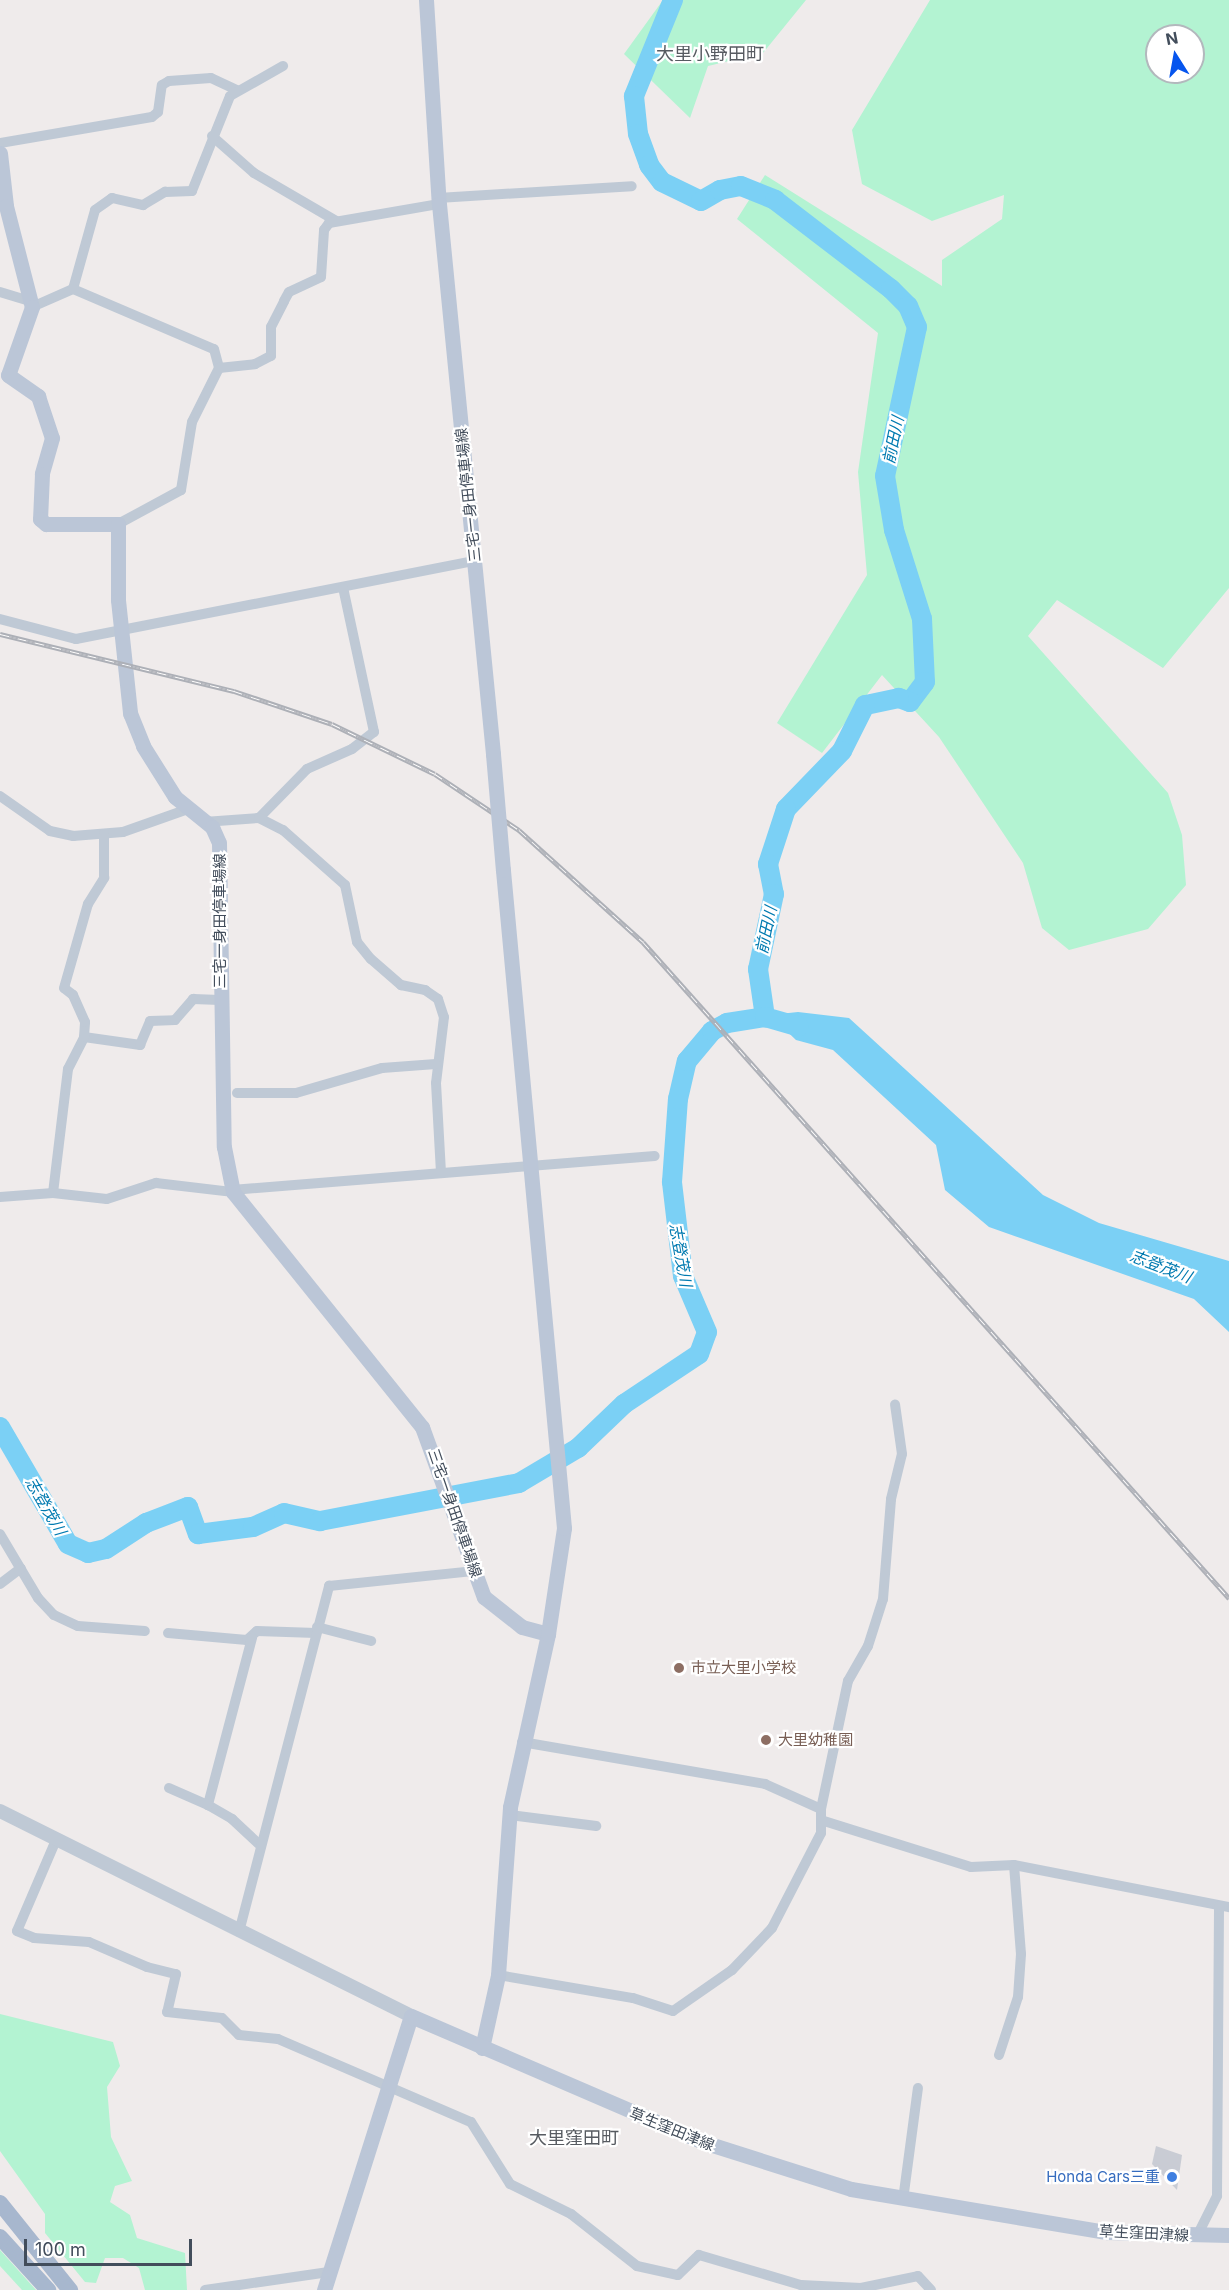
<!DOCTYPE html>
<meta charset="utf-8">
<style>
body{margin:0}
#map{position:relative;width:1229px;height:2290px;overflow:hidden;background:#efebeb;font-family:Inter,"Noto Sans JP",sans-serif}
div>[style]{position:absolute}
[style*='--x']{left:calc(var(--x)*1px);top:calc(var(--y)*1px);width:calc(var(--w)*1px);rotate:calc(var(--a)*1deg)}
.green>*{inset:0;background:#b3f3d2}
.water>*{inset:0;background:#7bd0f5}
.river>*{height:20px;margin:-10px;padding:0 10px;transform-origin:10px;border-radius:10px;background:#7bd0f5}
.building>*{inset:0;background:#c9ccd4}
.minor>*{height:10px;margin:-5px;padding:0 5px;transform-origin:5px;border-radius:5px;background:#bfc9d5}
.tertiary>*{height:14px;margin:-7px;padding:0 7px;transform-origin:7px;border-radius:7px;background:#bfc9d5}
.secondary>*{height:15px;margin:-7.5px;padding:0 7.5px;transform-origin:7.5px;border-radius:7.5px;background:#bbc6d7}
.primary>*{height:16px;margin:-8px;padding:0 8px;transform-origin:8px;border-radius:8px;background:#a7b7ce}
.rail>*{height:5px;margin-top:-2.5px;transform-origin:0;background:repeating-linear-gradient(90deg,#fff 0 9px,#adb0b7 0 18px);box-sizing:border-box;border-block:2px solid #adb0b7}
.secondary-bridge>*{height:15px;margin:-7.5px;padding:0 7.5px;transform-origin:7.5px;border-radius:7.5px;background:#bbc6d7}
.dots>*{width:16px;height:16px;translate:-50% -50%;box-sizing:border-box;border:3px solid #fff;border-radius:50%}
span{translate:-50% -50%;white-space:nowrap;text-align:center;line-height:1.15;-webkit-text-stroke:4.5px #fff;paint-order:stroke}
.street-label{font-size:15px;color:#424d5b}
.education-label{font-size:15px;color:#785e54}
.left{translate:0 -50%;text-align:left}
.shop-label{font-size:15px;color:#366cbe}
.right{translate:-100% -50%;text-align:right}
.water-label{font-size:16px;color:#007ab0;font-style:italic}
.quarter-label{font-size:18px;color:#575b61}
.north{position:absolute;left:1145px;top:24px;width:60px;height:60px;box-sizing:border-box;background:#fff;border:2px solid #b3b8bd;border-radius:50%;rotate:349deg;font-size:16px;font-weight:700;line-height:24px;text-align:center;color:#424d5b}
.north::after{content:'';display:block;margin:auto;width:21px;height:27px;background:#0655ee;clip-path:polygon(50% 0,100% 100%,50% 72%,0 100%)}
.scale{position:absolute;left:24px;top:2239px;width:168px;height:27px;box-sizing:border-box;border:3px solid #424d5b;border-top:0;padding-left:8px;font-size:18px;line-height:21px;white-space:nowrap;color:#424d5b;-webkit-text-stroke:4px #fff;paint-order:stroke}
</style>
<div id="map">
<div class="green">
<div style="clip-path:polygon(663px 0,806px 0,763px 53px,708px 66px,690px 118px,624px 54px)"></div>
<div style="clip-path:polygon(evenodd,930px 0,1229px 0,1229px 588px,1163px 668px,1057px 600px,1028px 636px,1168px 793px,1182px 835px,1186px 885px,1148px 929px,1069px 950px,1042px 928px,1023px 863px,939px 737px,882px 675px,822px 753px,777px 723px,867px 575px,858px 472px,878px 333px,737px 219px,765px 175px,942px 286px,942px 260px,1002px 219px,1004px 195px,932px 221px,862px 184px,852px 130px,930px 0,1157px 36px,1193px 36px,1193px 72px,1157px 72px,1157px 36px)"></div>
<div style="clip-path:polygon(0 2014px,113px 2042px,120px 2066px,107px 2087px,111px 2137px,132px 2181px,115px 2186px,110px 2202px,130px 2215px,137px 2238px,185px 2253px,187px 2290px,145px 2290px,139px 2268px,123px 2258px,105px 2258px,96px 2283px,85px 2282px,45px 2233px,45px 2214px,0 2151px)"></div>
<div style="clip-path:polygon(0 2250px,36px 2290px,22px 2290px,0 2266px)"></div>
</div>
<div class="water">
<div style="clip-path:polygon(798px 1012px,849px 1018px,1043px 1195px,1099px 1223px,1229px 1261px,1229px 1332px,1194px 1299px,989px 1227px,945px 1190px,936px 1145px,833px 1050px,796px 1040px,770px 1015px)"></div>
</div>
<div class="river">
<div style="--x:673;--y:0;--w:104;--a:112.1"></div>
<div style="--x:634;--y:96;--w:38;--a:84"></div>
<div style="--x:638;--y:134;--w:33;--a:70"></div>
<div style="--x:649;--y:165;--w:21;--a:53"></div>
<div style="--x:662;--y:182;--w:43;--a:26"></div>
<div style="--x:701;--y:201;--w:22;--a:-30"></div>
<div style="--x:720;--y:190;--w:21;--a:-11"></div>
<div style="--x:741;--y:186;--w:37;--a:22"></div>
<div style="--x:775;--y:200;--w:146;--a:37.5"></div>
<div style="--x:891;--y:289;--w:24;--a:45"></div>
<div style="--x:908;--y:306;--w:23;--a:67"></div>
<div style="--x:917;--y:327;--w:152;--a:102.1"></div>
<div style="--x:885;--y:476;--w:55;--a:80.5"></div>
<div style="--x:894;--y:530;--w:93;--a:72.5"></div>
<div style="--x:922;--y:619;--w:63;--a:87.3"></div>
<div style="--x:925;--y:682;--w:25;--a:127"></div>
<div style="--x:910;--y:702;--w:12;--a:-160"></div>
<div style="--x:899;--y:698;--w:35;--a:168"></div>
<div style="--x:865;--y:705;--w:51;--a:116.6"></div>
<div style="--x:842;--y:751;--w:81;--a:134"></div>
<div style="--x:786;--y:809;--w:58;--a:108.1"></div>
<div style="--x:768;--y:864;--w:31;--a:79"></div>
<div style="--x:774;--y:894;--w:77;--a:102"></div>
<div style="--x:758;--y:969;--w:49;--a:81.7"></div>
<div style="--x:0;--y:1427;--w:135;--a:59.8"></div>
<div style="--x:68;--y:1544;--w:22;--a:24"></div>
<div style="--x:88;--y:1553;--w:18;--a:-13"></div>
<div style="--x:106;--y:1549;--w:48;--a:-33"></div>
<div style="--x:146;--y:1523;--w:45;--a:-20.9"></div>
<div style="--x:188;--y:1507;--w:29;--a:70"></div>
<div style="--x:198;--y:1534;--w:55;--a:-7.3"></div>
<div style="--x:253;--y:1527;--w:34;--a:-24"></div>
<div style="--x:284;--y:1513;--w:37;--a:13"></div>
<div style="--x:320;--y:1521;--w:203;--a:-10.8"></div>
<div style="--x:519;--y:1483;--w:69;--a:-30.7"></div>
<div style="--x:578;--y:1448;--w:64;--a:-43.7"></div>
<div style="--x:624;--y:1404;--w:90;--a:-33.7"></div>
<div style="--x:699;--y:1354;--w:23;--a:-70"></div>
<div style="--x:707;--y:1332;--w:61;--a:-113.2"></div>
<div style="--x:683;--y:1276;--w:95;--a:-96.7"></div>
<div style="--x:672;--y:1182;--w:83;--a:-85.9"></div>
<div style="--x:678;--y:1099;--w:39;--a:-77"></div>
<div style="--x:687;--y:1061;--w:39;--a:-50"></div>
<div style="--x:712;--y:1031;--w:17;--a:-28"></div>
<div style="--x:727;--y:1023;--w:38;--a:-9"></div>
<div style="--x:765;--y:1017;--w:35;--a:16"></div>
</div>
<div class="building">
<div style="clip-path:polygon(1156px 2146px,1182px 2155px,1177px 2190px,1152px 2164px)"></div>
</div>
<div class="minor">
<div style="--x:212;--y:136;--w:56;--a:41.4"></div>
<div style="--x:254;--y:173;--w:95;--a:30.3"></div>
<div style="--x:0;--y:143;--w:154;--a:-9.7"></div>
<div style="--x:152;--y:117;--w:8;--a:-40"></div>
<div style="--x:158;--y:112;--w:27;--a:-82"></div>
<div style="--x:162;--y:85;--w:8;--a:-30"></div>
<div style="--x:169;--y:81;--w:42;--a:-4.1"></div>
<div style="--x:211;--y:78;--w:29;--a:25"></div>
<div style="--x:438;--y:198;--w:194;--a:-3.5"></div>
<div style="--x:73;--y:289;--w:82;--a:-74.4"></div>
<div style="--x:95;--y:210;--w:21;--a:-35"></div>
<div style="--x:112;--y:198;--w:32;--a:13"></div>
<div style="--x:143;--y:205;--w:26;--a:-31"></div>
<div style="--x:165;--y:192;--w:27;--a:-2"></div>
<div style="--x:192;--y:191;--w:102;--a:-68.2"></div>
<div style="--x:230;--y:96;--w:61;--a:-29.5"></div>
<div style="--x:0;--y:292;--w:31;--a:17"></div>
<div style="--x:32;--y:307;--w:45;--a:-23.7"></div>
<div style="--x:73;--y:289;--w:153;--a:23.1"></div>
<div style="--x:214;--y:349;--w:20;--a:75"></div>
<div style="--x:219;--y:368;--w:60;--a:116.6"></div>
<div style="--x:192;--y:422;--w:69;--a:99.2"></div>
<div style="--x:181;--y:490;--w:72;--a:151.6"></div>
<div style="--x:219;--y:368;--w:36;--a:-6"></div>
<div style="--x:255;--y:364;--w:18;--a:-27"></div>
<div style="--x:271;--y:356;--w:29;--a:-90"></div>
<div style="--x:271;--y:327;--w:29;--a:-63"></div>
<div style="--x:284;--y:301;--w:10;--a:-61"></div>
<div style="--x:289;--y:292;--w:35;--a:-25"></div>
<div style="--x:321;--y:277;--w:47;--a:-86.3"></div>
<div style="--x:324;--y:230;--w:9;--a:-54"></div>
<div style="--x:329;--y:223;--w:112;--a:-9.8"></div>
<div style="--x:0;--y:619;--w:79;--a:14.7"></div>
<div style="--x:76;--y:639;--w:407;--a:-11.1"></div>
<div style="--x:0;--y:796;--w:61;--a:35"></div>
<div style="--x:50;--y:831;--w:24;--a:12"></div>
<div style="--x:73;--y:836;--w:50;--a:-4.6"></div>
<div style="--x:123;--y:832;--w:69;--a:-19.5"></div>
<div style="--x:259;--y:818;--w:69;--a:-45.6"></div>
<div style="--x:307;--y:769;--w:49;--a:-24"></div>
<div style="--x:352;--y:749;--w:28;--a:-38"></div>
<div style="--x:374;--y:732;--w:147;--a:-102.1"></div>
<div style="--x:204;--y:822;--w:55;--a:-4.2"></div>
<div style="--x:259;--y:818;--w:27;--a:27"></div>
<div style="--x:283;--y:830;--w:83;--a:41.6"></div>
<div style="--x:345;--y:885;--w:58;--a:78.1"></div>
<div style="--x:357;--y:942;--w:22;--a:51"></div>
<div style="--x:371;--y:959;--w:40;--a:41"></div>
<div style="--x:401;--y:985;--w:25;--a:12"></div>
<div style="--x:425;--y:990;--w:16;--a:35"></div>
<div style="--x:438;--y:999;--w:19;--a:72"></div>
<div style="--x:444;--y:1017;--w:66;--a:96.9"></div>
<div style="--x:436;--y:1083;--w:89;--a:86.8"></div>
<div style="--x:84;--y:1037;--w:57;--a:8.1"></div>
<div style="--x:140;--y:1045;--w:26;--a:-67"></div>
<div style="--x:150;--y:1021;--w:25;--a:-2"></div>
<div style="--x:175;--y:1020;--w:28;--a:-49"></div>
<div style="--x:193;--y:999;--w:27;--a:2"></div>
<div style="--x:237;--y:1093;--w:59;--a:0"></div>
<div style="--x:296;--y:1093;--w:90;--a:-16.2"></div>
<div style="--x:382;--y:1068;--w:54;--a:-4.2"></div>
<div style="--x:232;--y:1190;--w:424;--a:-4.6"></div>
<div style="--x:53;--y:1193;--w:125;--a:-83.1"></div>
<div style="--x:68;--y:1069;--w:36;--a:-63"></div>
<div style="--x:84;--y:1037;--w:15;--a:-86"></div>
<div style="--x:85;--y:1022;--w:30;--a:-114"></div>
<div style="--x:73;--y:995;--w:11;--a:-142"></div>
<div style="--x:64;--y:988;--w:87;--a:-74.1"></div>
<div style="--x:88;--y:904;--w:31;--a:-58"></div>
<div style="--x:104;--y:878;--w:44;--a:-90"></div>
<div style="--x:0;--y:1197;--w:53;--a:-4.3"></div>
<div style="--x:53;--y:1193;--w:54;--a:6.3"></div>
<div style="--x:107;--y:1199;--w:52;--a:-18.1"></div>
<div style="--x:156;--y:1183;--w:78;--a:6.7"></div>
<div style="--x:0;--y:1534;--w:74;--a:59.3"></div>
<div style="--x:38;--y:1598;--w:23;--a:47"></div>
<div style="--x:54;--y:1615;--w:26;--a:25"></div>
<div style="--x:78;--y:1626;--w:67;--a:4.3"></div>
<div style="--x:0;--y:1584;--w:26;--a:-37"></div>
<div style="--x:317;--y:1627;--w:56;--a:14.5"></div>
<div style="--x:168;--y:1633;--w:79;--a:5.1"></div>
<div style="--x:247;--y:1640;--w:13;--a:-42"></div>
<div style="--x:257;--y:1631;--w:59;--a:1.9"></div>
<div style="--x:252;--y:1638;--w:173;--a:104.8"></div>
<div style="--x:208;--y:1805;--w:28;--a:30"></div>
<div style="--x:232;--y:1819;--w:38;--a:43"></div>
<div style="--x:522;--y:1742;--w:247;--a:9.8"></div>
<div style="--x:765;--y:1784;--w:61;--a:24.1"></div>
<div style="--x:169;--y:1788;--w:43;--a:23.6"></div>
<div style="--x:510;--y:1815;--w:87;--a:7.3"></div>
<div style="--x:824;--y:1821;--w:154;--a:17.4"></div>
<div style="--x:971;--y:1867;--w:43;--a:-2.7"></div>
<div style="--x:1014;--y:1865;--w:219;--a:11.1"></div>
<div style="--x:56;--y:1840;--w:99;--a:113.2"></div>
<div style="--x:17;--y:1931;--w:18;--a:22"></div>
<div style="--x:34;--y:1938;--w:55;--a:4.2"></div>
<div style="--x:89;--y:1942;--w:63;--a:23.3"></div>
<div style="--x:147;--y:1967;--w:30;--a:14"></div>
<div style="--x:176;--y:1974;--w:39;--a:103"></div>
<div style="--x:167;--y:2012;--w:55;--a:6.2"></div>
<div style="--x:222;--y:2018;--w:24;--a:45"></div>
<div style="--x:239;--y:2035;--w:39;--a:6"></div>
<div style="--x:278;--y:2039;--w:210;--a:23.3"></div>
<div style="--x:471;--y:2122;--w:73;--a:57.8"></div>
<div style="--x:510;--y:2184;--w:68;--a:26.2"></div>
<div style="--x:571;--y:2214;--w:84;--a:38.2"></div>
<div style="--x:637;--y:2266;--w:42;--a:12.4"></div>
<div style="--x:678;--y:2275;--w:29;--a:-44"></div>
<div style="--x:699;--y:2255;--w:106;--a:16.4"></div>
<div style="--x:801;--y:2285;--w:60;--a:2.9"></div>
<div style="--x:861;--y:2288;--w:58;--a:-11.9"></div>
<div style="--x:918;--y:2276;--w:19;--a:47"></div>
<div style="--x:239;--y:1932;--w:358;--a:-75.4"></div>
<div style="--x:329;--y:1586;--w:147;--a:-5.9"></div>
<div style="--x:498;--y:1975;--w:137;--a:9.7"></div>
<div style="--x:633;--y:1998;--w:42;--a:18"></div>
<div style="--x:673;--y:2011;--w:72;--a:-34.8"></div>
<div style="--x:732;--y:1970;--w:58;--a:-46.4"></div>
<div style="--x:772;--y:1928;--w:107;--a:-62.7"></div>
<div style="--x:821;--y:1833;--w:24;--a:-90"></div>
<div style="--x:821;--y:1809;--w:131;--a:-78.1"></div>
<div style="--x:848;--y:1681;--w:40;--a:-60.3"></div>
<div style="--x:868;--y:1646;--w:49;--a:-72.3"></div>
<div style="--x:883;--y:1599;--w:100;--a:-85.4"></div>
<div style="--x:891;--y:1499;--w:46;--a:-76.3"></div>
<div style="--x:902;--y:1454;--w:50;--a:-98"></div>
<div style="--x:999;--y:2055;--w:61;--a:-71.9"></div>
<div style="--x:1018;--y:1997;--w:43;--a:-86"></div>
<div style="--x:1021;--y:1954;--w:89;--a:-94.5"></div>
<div style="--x:903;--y:2200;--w:113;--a:-82.4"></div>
<div style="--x:1197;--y:2236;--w:45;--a:-63.4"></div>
<div style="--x:1217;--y:2196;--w:290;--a:-89.6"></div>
<div style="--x:205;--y:2290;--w:125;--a:-8.3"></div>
</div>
<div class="tertiary">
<div style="--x:0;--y:1811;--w:459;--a:26.5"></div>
</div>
<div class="secondary">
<div style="--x:426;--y:0;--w:204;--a:86.4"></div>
<div style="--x:439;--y:204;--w:553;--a:84.39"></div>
<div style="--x:0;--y:153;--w:53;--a:83.5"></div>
<div style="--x:6;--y:206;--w:104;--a:75.6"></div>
<div style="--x:32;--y:307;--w:72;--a:109.4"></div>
<div style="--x:8;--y:375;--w:37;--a:35"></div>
<div style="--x:38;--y:396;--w:44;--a:71.6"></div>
<div style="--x:52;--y:438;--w:37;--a:106"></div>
<div style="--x:42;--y:474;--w:45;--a:92.5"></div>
<div style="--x:40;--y:519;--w:8;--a:40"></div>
<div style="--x:46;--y:524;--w:72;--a:0"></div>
<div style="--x:118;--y:524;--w:76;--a:90"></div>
<div style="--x:118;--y:600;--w:114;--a:83.9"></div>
<div style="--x:130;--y:713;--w:35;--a:68"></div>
<div style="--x:143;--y:746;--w:60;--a:57.9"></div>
<div style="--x:175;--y:797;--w:48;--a:39"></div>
<div style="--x:212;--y:827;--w:17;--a:66"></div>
<div style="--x:219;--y:843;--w:304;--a:89.1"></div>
<div style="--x:224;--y:1147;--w:46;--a:78.7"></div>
<div style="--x:233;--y:1192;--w:302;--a:51.2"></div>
<div style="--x:422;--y:1427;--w:181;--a:70"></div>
<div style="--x:484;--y:1597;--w:48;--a:38.3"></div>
<div style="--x:522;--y:1627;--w:27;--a:15"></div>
<div style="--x:482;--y:2048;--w:75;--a:-77.6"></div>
<div style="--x:498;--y:1975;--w:168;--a:-85.9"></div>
<div style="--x:510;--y:1807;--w:177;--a:-77.6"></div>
<div style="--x:548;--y:1634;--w:107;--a:-81.4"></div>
<div style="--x:564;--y:1528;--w:661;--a:-95.3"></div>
<div style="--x:324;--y:2290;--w:287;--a:-72.4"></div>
<div style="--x:411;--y:2016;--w:318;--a:23.3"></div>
<div style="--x:703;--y:2142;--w:155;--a:17.6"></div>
<div style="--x:851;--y:2189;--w:259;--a:9.6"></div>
<div style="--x:1106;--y:2232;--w:123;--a:1.4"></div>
</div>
<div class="primary">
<div style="--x:0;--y:2203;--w:112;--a:51.2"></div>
<div style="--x:0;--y:2237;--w:72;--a:47.8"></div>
</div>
<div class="rail">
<div style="--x:0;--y:634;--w:241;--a:13.7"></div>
<div style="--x:234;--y:691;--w:103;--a:18.6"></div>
<div style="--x:332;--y:724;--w:114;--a:25.9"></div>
<div style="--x:435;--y:774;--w:101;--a:33.7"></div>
<div style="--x:519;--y:830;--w:167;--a:42.1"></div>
<div style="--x:643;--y:942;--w:880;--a:48.23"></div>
</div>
<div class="secondary-bridge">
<div style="--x:493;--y:754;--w:116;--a:85.1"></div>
</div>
<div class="dots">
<div style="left:679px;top:1668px;background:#8d6e63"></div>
<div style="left:766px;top:1740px;background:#8d6e63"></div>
<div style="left:1172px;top:2177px;background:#3f7fe0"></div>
</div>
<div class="street-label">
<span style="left:468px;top:495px;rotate:-96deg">三宅一身田停車場線</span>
<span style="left:220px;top:921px;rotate:-90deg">三宅一身田停車場線</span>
<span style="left:455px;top:1513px;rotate:71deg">三宅一身田停車場線</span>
<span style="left:672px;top:2129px;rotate:22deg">草生窪田津線</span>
<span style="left:1144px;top:2233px;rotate:3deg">草生窪田津線</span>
</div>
<div class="education-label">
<span class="left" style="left:691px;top:1668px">市立大里小学校</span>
<span class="left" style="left:778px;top:1740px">大里幼稚園</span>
</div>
<div class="shop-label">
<span class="right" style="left:1160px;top:2177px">Honda Cars三重</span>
</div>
<div class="water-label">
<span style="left:893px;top:440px;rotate:-78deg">前田川</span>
<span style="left:766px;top:930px;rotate:-78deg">前田川</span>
<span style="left:681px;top:1255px;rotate:80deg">志登茂川</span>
<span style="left:1161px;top:1266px;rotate:21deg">志登茂川</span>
<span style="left:46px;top:1506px;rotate:60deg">志登茂川</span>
</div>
<div class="quarter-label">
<span style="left:710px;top:54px">大里小野田町</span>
<span style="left:574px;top:2138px">大里窪田町</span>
</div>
<div class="north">N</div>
<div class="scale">100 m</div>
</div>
